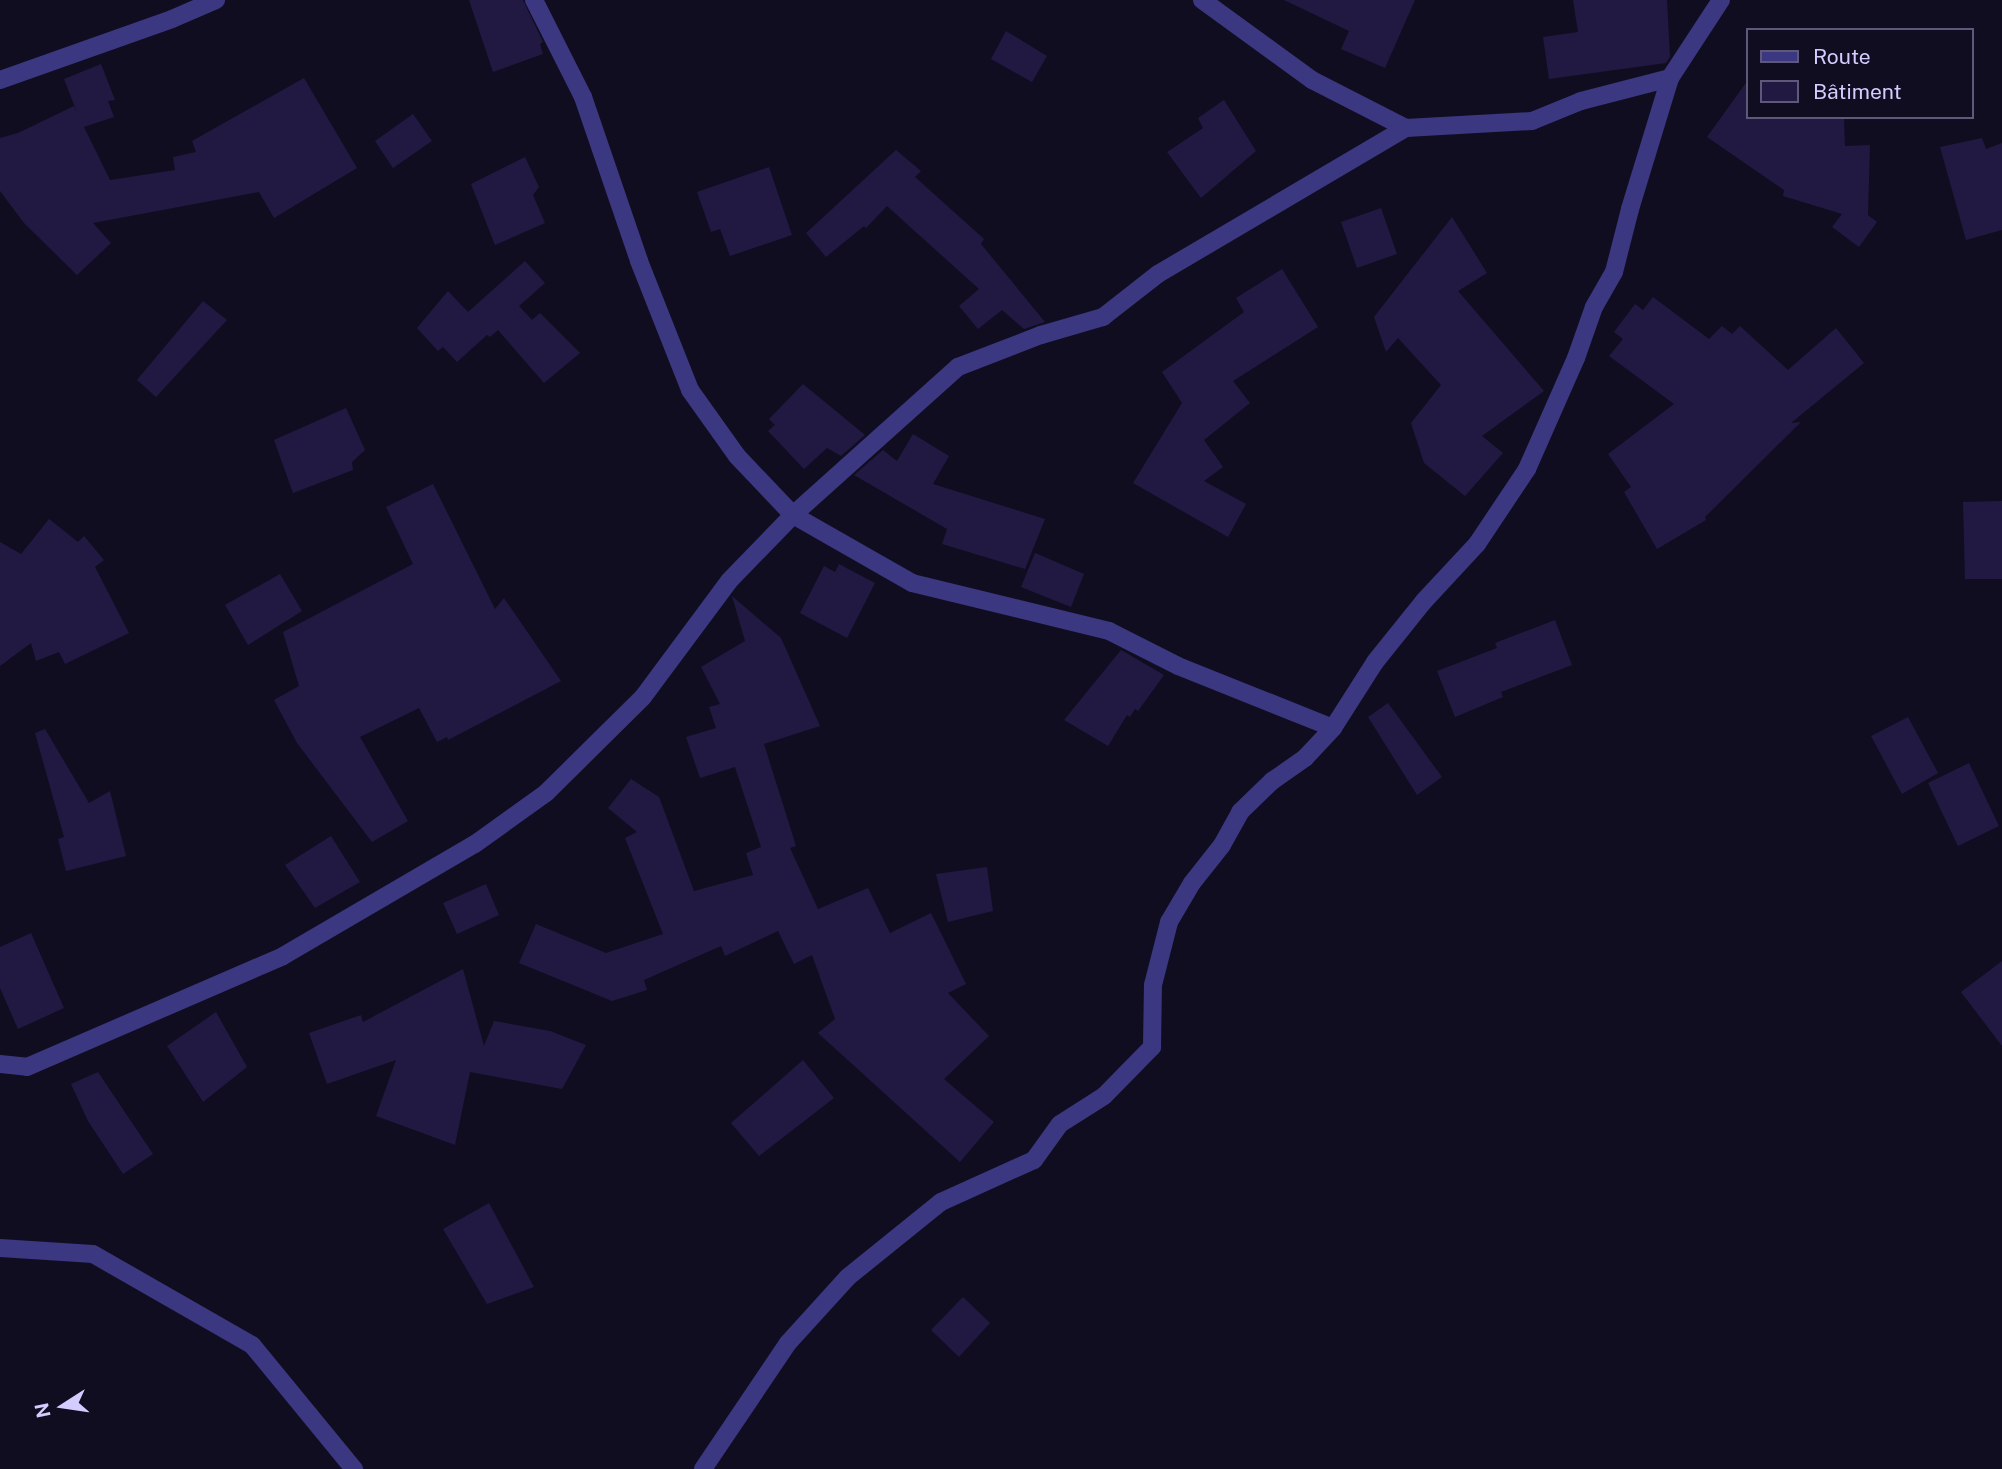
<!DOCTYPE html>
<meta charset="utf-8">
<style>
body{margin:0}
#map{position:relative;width:2002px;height:1469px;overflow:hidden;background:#100d21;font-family:"Public Sans",sans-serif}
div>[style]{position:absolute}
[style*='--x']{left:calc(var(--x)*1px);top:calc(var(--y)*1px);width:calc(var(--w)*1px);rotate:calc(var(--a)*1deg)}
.building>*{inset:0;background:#211942}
.minor>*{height:18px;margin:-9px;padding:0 9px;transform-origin:9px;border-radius:9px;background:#3b3780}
span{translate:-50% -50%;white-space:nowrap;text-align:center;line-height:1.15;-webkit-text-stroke:5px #100d21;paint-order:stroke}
.legend{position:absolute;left:1746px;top:28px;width:228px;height:91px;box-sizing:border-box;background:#100d21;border:2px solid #5e597a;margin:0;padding:9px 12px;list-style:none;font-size:21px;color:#d3ccff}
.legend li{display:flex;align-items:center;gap:14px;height:35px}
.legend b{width:35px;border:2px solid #5e597a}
.north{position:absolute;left:28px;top:1371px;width:70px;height:70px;-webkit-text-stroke:5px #100d21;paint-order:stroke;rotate:258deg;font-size:19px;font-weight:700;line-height:28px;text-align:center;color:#d3ccff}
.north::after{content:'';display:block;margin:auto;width:24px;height:32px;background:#d3ccff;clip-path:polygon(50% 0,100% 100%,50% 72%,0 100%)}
</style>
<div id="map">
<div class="building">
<div style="clip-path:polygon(469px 0,523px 0,543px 42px,540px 44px,543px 54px,493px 72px)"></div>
<div style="clip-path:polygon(1284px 0,1415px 0,1385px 68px,1341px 49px,1349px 31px)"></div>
<div style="clip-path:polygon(1573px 0,1667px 0,1670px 57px,1666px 63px,1549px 79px,1543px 37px,1578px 32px)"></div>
<div style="clip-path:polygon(1006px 31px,1047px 56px,1032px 82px,991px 59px)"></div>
<div style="clip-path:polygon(101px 64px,115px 100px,108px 101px,114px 117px,84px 127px,110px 180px,175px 170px,173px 157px,196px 152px,192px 141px,304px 78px,357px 168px,274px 218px,259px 192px,93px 223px,111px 243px,77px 275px,24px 223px,0 191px,0 138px,18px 133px,74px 106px,78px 115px,64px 79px)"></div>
<div style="clip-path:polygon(1748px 80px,1748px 117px,1844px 117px,1845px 146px,1870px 145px,1868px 215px,1877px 222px,1859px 247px,1832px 227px,1842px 214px,1783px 196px,1784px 190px,1707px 137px)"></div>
<div style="clip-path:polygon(1224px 100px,1256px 151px,1201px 198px,1167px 152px,1203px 128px,1198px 118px)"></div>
<div style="clip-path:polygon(413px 114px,432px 141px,393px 168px,375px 141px)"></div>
<div style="clip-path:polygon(1982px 138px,1986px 149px,2002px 143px,2002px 230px,1966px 240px,1940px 147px)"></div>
<div style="clip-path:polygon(896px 150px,921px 171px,915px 177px,984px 239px,981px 244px,1045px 322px,1024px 329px,1002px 310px,978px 329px,959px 306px,979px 289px,887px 206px,866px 228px,864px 226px,826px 257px,806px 233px)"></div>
<div style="clip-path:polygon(525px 157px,539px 187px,533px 195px,545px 223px,495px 245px,471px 184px)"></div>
<div style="clip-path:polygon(769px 167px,792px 235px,730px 256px,720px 229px,711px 232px,697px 192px)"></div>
<div style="clip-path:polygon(1381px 208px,1397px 254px,1357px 268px,1341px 222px)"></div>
<div style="clip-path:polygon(1452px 217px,1487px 273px,1458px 291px,1544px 391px,1482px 436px,1503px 453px,1465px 496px,1424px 463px,1411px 423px,1441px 385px,1398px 338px,1386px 352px,1374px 317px)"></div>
<div style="clip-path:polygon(525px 261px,545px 283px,519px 306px,532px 320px,540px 313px,580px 353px,544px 383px,498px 330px,490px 337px,487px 335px,457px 362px,443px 347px,438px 351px,417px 328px,448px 291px,468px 312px)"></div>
<div style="clip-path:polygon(1282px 269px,1318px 327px,1233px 381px,1250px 403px,1204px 440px,1223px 467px,1204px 481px,1246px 504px,1228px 537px,1133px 483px,1182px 403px,1162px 372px,1244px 312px,1236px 298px)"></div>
<div style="clip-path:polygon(1653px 297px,1709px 339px,1722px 326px,1732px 334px,1740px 326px,1788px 370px,1836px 328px,1864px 363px,1791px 423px,1801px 422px,1705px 517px,1706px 520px,1657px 549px,1624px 492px,1631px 487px,1608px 454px,1674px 404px,1609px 356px,1623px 339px,1614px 332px,1635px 304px,1643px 310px)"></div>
<div style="clip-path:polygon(203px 301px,227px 320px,156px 397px,137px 380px)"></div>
<div style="clip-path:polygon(803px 384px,865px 435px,841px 456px,827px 448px,804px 469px,768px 431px,775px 425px,769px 419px)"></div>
<div style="clip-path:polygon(346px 408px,365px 450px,352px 462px,353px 470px,293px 493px,274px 440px)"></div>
<div style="clip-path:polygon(913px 434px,949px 456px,933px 484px,1045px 519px,1025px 569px,942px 544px,947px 529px,854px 475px,883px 450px,897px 461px)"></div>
<div style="clip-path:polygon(433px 484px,495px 609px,504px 598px,561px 681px,448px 740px,447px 737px,437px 742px,419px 708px,360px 737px,408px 821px,372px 842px,297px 743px,274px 700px,299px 686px,283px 632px,413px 564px,386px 507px)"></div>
<div style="clip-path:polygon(2002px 501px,2002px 579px,1965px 579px,1963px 502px)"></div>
<div style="clip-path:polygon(49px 519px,78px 542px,84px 536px,104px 560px,95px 567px,129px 633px,65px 664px,59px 652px,36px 661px,31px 643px,0 666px,0 542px,21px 554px)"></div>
<div style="clip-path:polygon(1035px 553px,1084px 574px,1071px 607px,1021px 587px)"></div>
<div style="clip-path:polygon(839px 564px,875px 583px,847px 638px,800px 613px,824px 566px,835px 572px)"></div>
<div style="clip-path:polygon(280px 574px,302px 611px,248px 645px,225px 605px)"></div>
<div style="clip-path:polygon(732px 596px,781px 638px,820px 726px,764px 744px,796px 846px,790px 848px,818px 909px,868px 888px,890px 933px,931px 913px,966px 984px,948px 993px,989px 1036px,944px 1079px,994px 1122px,960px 1162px,818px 1033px,835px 1019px,812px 955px,794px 964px,778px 931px,725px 956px,721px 946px,644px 980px,647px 990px,612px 1001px,519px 963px,536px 924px,606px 953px,663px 934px,625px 838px,637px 832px,608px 808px,631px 779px,659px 797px,694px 891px,753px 875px,746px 853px,761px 847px,735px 767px,700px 778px,686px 737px,716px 728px,709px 707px,720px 704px,701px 667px,745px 641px)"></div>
<div style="clip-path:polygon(1555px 620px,1572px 665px,1501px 692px,1503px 697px,1455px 717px,1437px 671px,1497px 648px,1495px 643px)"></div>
<div style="clip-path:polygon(1121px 650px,1164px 675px,1138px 711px,1135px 709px,1130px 717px,1127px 715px,1108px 746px,1064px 720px)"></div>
<div style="clip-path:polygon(1388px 703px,1442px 777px,1417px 795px,1368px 717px)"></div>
<div style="clip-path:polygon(1908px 717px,1938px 773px,1902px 794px,1871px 736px)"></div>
<div style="clip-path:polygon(45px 729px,89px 803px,110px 791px,126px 856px,66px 871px,58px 839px,64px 837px,35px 733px)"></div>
<div style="clip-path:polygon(1969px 763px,1999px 826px,1958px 846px,1928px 783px)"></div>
<div style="clip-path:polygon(331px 836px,360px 882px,315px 908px,285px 865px)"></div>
<div style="clip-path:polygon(987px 867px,993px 911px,948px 922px,936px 874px)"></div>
<div style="clip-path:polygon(486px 884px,499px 915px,457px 934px,443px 903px)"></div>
<div style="clip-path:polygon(31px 933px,64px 1008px,18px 1029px,0 988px,0 947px)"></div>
<div style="clip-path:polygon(2002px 961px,2002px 1046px,1961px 992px)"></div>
<div style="clip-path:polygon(463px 969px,484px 1046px,494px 1021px,550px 1031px,586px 1045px,562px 1089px,470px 1072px,455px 1145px,376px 1116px,396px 1060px,327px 1084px,309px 1033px,361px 1015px,363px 1022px)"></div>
<div style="clip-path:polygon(216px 1012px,247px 1067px,203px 1102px,167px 1046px)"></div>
<div style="clip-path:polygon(803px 1060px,834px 1098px,759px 1156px,731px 1123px)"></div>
<div style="clip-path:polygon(98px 1072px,153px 1154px,123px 1174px,88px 1121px,71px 1084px)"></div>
<div style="clip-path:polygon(489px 1203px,534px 1287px,487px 1304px,443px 1229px)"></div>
<div style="clip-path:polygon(963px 1297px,990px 1323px,959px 1357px,931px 1330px)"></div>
</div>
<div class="minor">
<div style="--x:534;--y:0;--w:109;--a:63.2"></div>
<div style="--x:583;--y:97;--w:173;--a:71.1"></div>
<div style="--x:639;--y:261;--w:139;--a:68.4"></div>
<div style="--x:690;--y:390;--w:81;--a:54.5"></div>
<div style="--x:737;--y:456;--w:81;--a:46.5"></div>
<div style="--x:793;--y:515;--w:137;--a:29.7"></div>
<div style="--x:912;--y:583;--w:203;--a:13.7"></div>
<div style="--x:1109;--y:631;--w:77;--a:26.9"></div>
<div style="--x:1178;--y:666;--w:167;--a:21.8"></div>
<div style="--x:1202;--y:0;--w:136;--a:36"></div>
<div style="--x:1312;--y:80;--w:106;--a:27.1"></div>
<div style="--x:0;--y:80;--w:182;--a:-19.5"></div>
<div style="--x:172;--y:19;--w:48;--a:-23.4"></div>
<div style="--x:0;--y:1064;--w:27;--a:6"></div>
<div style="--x:27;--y:1067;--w:279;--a:-23.4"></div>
<div style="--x:283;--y:956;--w:222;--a:-30.3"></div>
<div style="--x:475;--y:844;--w:87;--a:-35.7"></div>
<div style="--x:546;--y:793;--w:136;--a:-44.7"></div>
<div style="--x:643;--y:697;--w:144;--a:-53.4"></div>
<div style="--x:729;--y:581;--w:92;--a:-45.9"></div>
<div style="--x:793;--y:515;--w:222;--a:-41.9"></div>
<div style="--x:958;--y:367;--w:89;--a:-21.1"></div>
<div style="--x:1041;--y:335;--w:65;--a:-16.2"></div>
<div style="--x:1103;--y:317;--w:70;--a:-38"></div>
<div style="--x:1158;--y:274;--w:288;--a:-30.5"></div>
<div style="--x:1406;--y:128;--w:126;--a:-3.2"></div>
<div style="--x:1532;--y:121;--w:53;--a:-22.2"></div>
<div style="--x:1581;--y:101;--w:92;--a:-14.5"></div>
<div style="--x:0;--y:1248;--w:93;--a:3.7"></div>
<div style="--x:93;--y:1254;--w:183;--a:29.8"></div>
<div style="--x:252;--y:1345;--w:161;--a:50.6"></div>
<div style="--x:703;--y:1469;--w:152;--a:-56"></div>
<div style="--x:788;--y:1343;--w:89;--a:-47.7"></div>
<div style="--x:848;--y:1277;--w:119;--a:-38.9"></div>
<div style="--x:941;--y:1202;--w:102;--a:-24.3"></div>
<div style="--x:1034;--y:1160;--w:44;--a:-54.2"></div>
<div style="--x:1060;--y:1124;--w:52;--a:-32.5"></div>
<div style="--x:1104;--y:1096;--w:69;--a:-45.6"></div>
<div style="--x:1152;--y:1047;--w:62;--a:-89.1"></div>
<div style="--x:1153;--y:985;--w:65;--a:-75.7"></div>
<div style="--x:1169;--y:922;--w:45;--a:-59.5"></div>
<div style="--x:1192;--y:883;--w:48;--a:-51.7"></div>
<div style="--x:1222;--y:845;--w:38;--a:-61"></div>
<div style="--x:1240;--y:812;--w:45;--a:-44.1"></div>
<div style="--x:1272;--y:781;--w:40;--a:-34.9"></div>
<div style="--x:1305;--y:758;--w:41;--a:-47"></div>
<div style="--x:1333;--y:728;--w:78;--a:-57.5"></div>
<div style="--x:1375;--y:662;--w:78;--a:-51.2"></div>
<div style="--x:1424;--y:601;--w:78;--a:-47.1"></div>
<div style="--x:1477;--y:544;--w:90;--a:-56.3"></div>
<div style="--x:1527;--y:469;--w:121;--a:-66.2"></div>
<div style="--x:1576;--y:358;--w:54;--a:-70.6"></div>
<div style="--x:1594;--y:307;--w:40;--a:-60.3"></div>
<div style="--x:1614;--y:272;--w:65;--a:-75.7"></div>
<div style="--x:1630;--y:209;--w:137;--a:-73"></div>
<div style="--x:1670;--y:78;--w:93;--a:-56.8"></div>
</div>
<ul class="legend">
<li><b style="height:9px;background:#3b3780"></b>Route</li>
<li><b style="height:19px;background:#211942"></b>Bâtiment</li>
</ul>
<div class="north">N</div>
</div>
